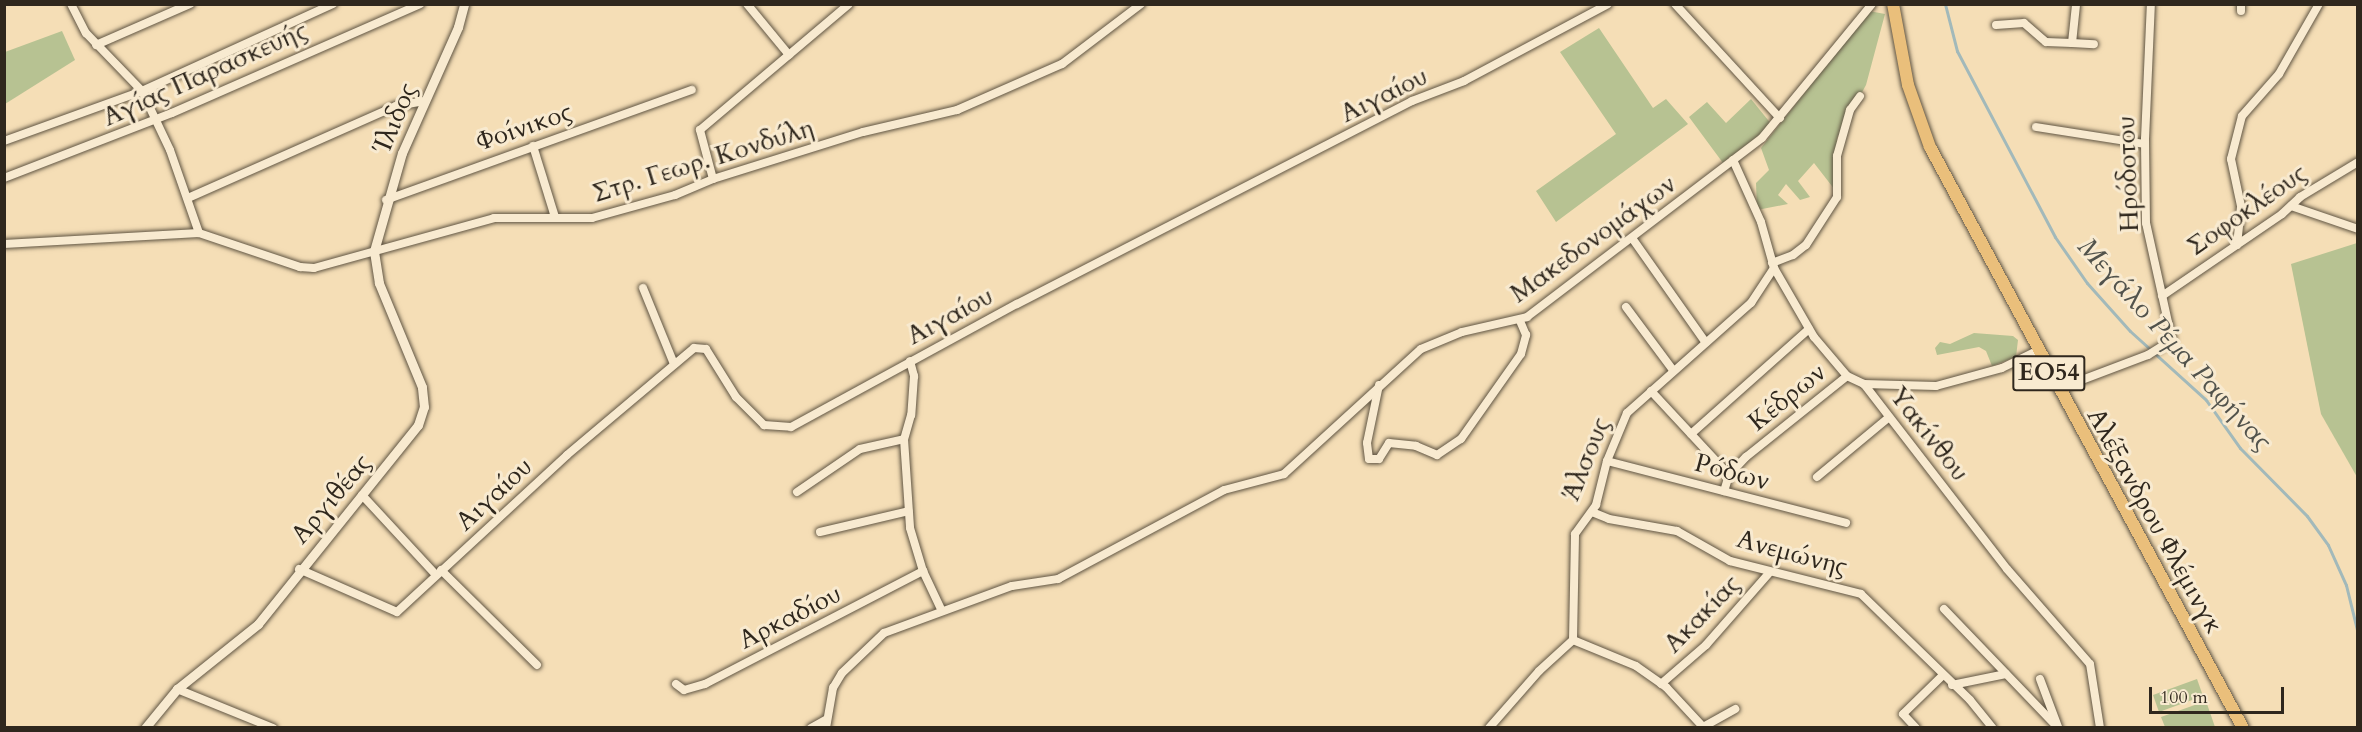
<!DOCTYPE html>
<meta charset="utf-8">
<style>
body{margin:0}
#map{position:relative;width:2362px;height:732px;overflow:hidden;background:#f5deb6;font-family:Cardo,serif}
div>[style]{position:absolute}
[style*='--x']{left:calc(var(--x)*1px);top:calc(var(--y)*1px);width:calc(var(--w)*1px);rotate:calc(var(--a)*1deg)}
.green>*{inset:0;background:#b7c292}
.stream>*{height:3px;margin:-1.5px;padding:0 1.5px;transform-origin:1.5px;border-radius:1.5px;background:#a2b9ba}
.roads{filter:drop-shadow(0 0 2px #605543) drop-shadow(0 0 2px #605543)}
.minor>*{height:8px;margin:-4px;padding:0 4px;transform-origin:4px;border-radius:4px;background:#f8ead0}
.tertiary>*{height:9px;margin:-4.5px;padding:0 4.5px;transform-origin:4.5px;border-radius:4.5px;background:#f8ead0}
.primary>*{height:12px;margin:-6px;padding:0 6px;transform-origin:6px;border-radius:6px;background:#eabf7b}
span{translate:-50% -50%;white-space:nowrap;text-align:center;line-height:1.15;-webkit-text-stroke:6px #f8ead0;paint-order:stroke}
.shield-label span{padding:2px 4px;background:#f8ead0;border:2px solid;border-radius:4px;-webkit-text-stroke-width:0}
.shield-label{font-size:24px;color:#2f271d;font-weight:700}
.street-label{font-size:26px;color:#2f271d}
.water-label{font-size:27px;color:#52534c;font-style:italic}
.frame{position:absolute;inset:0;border:6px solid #2f271d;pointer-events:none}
.scale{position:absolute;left:2149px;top:687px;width:135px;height:27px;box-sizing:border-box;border:3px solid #2f271d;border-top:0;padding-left:8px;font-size:18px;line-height:21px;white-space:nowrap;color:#2f271d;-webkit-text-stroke:4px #f8ead0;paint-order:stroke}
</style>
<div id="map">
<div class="green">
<div style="clip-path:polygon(1869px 11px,1885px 14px,1866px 85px,1837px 138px,1835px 190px,1814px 163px,1798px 181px,1810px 197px,1800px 200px,1786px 184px,1778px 195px,1788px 204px,1757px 210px,1756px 183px,1769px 170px,1761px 148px)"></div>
<div style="clip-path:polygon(1599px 28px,1653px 108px,1666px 99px,1688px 124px,1556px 222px,1536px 191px,1616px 134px,1560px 52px)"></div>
<div style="clip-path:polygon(62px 31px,75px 60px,5px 104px,5px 52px)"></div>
<div style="clip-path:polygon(1751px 99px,1772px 125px,1723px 163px,1689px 117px,1707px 102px,1726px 123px)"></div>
<div style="clip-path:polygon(2357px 243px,2358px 243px,2357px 477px,2321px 414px,2291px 264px)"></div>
<div style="clip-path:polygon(1974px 333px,2013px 336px,2018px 340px,2016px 357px,1992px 366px,1986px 351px,1979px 347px,1937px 355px,1935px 348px,1940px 342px,1950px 344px)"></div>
<div style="clip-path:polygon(2197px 679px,2203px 696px,2159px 712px,2153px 695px)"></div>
<div style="clip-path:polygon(2206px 701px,2215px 727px,2165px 727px,2161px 717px)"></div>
</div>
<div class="stream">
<div style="--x:1945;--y:4;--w:49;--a:75.7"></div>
<div style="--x:1957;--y:51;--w:210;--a:62.2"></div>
<div style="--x:2055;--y:237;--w:56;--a:55.2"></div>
<div style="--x:2087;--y:283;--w:64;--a:48.1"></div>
<div style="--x:2130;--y:331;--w:103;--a:42.2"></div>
<div style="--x:2206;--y:400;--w:59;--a:54.7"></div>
<div style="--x:2240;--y:448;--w:95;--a:45.4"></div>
<div style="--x:2307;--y:516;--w:36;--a:54"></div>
<div style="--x:2328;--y:545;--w:44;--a:65.8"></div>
<div style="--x:2346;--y:585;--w:50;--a:76.2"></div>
</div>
<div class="roads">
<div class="minor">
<div style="--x:71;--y:4;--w:33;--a:63"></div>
<div style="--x:86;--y:33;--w:81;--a:46"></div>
<div style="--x:142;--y:91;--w:65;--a:64.6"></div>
<div style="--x:170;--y:150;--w:88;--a:70.7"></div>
<div style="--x:747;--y:4;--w:66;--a:50.5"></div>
<div style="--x:1675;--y:4;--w:155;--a:47.4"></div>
<div style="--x:2241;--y:11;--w:7;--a:-90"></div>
<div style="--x:1996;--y:25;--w:28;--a:-4"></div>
<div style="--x:2024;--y:23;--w:29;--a:41"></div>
<div style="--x:2046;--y:42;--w:26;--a:2"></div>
<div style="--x:2072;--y:43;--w:39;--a:-84"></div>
<div style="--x:2072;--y:43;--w:22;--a:3"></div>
<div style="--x:96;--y:45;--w:103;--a:-23.6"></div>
<div style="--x:2036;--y:127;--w:110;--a:8.9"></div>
<div style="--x:4;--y:141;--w:147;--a:-19.9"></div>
<div style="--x:142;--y:91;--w:210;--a:-24.5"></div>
<div style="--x:533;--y:146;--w:74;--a:72.8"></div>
<div style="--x:1733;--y:160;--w:68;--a:65.7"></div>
<div style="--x:1761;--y:222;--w:48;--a:74.2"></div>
<div style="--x:1774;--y:268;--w:80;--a:59.9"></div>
<div style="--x:1814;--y:337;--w:51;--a:49.8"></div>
<div style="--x:1847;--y:376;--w:19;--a:25"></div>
<div style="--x:1864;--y:384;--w:234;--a:52.3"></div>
<div style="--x:2007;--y:569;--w:126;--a:48.9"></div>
<div style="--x:2090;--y:664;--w:65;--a:81.1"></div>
<div style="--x:4;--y:178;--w:180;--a:-21.2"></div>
<div style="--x:172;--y:113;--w:271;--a:-23.7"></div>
<div style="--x:713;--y:179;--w:51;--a:-104.9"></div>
<div style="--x:700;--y:130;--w:195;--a:-40.2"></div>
<div style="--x:188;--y:198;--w:227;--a:-23.9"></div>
<div style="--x:396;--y:106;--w:29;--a:-10"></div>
<div style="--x:386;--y:200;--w:325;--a:-19.8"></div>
<div style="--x:2291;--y:206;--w:71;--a:18.9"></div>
<div style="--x:1632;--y:238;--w:128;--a:54.8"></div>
<div style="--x:4;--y:244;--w:195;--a:-3.2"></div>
<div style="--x:199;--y:233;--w:107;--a:18.6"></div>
<div style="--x:300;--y:267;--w:14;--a:4"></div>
<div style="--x:314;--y:268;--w:187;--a:-15.5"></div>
<div style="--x:494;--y:218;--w:98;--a:0"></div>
<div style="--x:592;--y:218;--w:86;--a:-15.5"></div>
<div style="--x:675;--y:195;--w:41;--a:-22.8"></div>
<div style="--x:713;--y:179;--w:157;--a:-17.4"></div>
<div style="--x:863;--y:132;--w:97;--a:-13.2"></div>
<div style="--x:957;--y:110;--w:115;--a:-23.7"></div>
<div style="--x:1062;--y:64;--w:99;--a:-37.2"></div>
<div style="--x:2237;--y:245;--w:39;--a:-84"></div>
<div style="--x:2241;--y:206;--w:48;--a:-102"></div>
<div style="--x:2231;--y:159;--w:44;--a:-75.7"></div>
<div style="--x:2242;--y:116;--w:56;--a:-48.6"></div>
<div style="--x:2279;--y:74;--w:81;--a:-60.3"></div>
<div style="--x:1772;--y:263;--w:22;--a:-21"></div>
<div style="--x:1793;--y:255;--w:16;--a:-38"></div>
<div style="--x:1806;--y:245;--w:57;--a:-57.1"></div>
<div style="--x:1837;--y:197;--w:41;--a:-90"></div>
<div style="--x:1837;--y:156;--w:48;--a:-74.2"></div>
<div style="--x:1850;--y:110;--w:17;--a:-54"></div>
<div style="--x:643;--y:288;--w:82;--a:67.8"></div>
<div style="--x:2162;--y:296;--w:145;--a:-34.3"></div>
<div style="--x:2282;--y:214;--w:25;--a:-43"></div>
<div style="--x:2300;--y:197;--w:68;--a:-31.1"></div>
<div style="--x:1626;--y:307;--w:79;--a:53.3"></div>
<div style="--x:910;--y:361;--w:16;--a:75"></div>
<div style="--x:914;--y:376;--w:39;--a:94"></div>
<div style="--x:911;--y:415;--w:25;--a:106"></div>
<div style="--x:904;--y:439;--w:89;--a:86.1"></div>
<div style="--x:910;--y:528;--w:45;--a:73.2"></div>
<div style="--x:923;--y:571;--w:42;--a:64.7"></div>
<div style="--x:1864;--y:384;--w:72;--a:1.6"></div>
<div style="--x:1936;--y:386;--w:68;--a:-15.3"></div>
<div style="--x:2002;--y:368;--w:39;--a:-26"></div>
<div style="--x:1379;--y:385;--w:59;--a:101.7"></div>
<div style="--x:1367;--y:443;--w:16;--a:83"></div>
<div style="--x:1369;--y:459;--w:10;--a:0"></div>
<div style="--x:1379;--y:459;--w:19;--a:-58"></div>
<div style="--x:1389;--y:443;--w:27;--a:6"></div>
<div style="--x:1416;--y:446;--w:23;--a:23"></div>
<div style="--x:1437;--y:455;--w:29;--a:-34"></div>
<div style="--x:1461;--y:439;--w:104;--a:-54.8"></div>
<div style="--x:1521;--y:354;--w:20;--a:-75"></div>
<div style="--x:1526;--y:335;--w:15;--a:-113"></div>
<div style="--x:2058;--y:389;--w:96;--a:-20.7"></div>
<div style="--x:2148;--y:355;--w:28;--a:-32"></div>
<div style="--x:2172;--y:340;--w:120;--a:-102.5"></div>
<div style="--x:2146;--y:223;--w:84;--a:-90.7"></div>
<div style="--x:2145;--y:139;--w:135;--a:-87.5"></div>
<div style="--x:1651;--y:391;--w:115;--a:47.1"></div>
<div style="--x:1729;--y:475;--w:17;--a:107"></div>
<div style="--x:1691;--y:434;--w:158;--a:-41.7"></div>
<div style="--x:1607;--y:461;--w:247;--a:14.5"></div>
<div style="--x:1729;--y:475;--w:25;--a:-47"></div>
<div style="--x:1746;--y:457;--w:129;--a:-38.7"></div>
<div style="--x:1817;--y:477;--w:92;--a:-39.7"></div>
<div style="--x:797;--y:492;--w:76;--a:-34.3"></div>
<div style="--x:860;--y:449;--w:45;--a:-12.8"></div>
<div style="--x:362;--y:495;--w:109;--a:47.2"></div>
<div style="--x:1592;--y:512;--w:18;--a:22"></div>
<div style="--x:1609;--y:519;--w:69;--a:10"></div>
<div style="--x:1677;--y:531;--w:61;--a:29.5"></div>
<div style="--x:1730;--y:561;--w:135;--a:14.1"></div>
<div style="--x:1861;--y:594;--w:152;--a:44.2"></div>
<div style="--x:1970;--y:700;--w:36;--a:51"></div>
<div style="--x:820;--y:532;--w:91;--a:-13.3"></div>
<div style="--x:299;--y:569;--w:107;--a:23.7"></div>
<div style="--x:397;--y:612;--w:231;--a:-42.7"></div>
<div style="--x:567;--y:455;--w:166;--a:-40.1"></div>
<div style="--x:694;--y:348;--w:12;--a:5"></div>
<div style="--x:706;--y:349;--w:57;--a:58"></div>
<div style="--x:736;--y:397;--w:40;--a:45"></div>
<div style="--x:764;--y:425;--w:27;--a:4"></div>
<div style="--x:791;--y:427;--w:257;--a:-28.6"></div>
<div style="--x:1017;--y:304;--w:444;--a:-27.2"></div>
<div style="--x:1412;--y:101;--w:56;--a:-21"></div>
<div style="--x:1464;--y:81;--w:163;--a:-28.1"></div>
<div style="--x:441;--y:570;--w:135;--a:44.7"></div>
<div style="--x:1944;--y:609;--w:165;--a:46.2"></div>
<div style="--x:1573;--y:640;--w:68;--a:22.4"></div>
<div style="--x:1636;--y:666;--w:37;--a:35"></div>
<div style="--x:1666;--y:687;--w:56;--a:47.2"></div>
<div style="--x:2040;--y:679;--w:51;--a:69.4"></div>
<div style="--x:676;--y:684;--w:10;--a:37"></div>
<div style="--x:684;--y:690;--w:22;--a:-16"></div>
<div style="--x:705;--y:684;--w:246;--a:-27.4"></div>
<div style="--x:1661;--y:684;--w:60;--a:-40.9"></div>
<div style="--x:1706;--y:645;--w:97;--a:-48.8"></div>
<div style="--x:1952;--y:685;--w:55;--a:-11.5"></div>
<div style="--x:177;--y:689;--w:104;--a:22.1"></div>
<div style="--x:1703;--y:727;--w:37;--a:-29"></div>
<div style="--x:811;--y:728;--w:18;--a:-29"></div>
<div style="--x:826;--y:728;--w:41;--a:-80.1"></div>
<div style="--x:833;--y:688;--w:17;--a:-59"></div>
<div style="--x:842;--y:673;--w:58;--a:-43.6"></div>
<div style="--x:884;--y:633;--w:136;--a:-20.2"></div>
<div style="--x:1012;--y:586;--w:47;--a:-8.7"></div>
<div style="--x:1058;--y:579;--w:188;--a:-28.2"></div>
<div style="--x:1224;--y:490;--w:62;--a:-14.9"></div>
<div style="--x:1284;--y:474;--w:185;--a:-42.4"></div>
<div style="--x:1421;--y:349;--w:44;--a:-22.5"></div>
<div style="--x:1462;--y:332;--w:67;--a:-13"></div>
<div style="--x:1527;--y:317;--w:295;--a:-37.3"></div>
<div style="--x:1762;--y:138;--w:173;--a:-50.6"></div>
<div style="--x:1489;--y:728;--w:76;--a:-48.7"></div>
<div style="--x:1539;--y:671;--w:46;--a:-42.4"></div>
<div style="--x:1573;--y:640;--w:106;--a:-88.9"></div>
<div style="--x:1575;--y:534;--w:36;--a:-54"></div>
<div style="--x:1596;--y:505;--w:45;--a:-76"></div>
<div style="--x:1607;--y:461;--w:52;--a:-67.4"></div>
<div style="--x:1627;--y:413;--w:166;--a:-41.6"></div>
<div style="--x:1751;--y:303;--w:42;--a:-56.7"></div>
<div style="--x:1916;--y:728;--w:19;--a:-133"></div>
<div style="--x:1903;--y:714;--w:54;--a:-44.3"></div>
</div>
<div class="tertiary">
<div style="--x:145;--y:728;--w:50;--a:-50.6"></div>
<div style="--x:177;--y:689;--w:104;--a:-38.7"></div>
<div style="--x:258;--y:624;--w:255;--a:-51.2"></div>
<div style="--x:418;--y:425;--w:19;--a:-72"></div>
<div style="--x:424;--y:407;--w:20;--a:-96"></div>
<div style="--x:422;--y:387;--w:113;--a:-112.5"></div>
<div style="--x:379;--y:283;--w:32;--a:-99"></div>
<div style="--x:374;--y:251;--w:102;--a:-74.1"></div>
<div style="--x:402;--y:153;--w:138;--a:-66"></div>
<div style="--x:458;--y:27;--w:24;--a:-75"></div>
</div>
<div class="primary">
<div style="--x:1893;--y:4;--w:82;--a:79.5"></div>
<div style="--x:1908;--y:85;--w:66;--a:70.5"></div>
<div style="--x:1930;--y:147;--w:660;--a:61.69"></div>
</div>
</div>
<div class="shield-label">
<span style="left:2049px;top:373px">ΕΟ54</span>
</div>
<div class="street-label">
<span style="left:205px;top:74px;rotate:-24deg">Αγίας Παρασκευής</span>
<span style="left:1384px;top:95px;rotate:-26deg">Αιγαίου</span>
<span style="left:395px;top:118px;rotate:-67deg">Ίλιδος</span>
<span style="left:524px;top:127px;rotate:-19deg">Φοίνικος</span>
<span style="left:703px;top:161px;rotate:-17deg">Στρ. Γεωρ. Κονδύλη</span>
<span style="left:2128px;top:174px;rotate:-92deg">Ηρόδοτου</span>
<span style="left:2247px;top:210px;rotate:-35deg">Σοφοκλέους</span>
<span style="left:1593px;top:239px;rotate:-36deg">Μακεδονομάχων</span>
<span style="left:950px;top:316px;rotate:-28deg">Αιγαίου</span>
<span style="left:1787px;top:397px;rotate:-39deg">Κέδρων</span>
<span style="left:1929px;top:434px;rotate:52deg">Υακίνθου</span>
<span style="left:1586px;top:459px;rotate:-68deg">Άλσους</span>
<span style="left:1732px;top:472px;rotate:15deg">Ρόδων</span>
<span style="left:494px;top:494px;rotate:-43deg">Αιγαίου</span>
<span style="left:331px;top:499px;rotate:-50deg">Αργιθέας</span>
<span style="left:2155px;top:521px;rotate:61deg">Αλέξανδρου Φλέμινγκ</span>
<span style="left:1792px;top:553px;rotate:15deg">Ανεμώνης</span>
<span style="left:1702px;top:614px;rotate:-46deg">Ακακίας</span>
<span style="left:790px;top:617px;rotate:-27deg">Αρκαδίου</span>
</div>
<div class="water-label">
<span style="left:2175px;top:344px;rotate:48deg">Μεγάλο Ρέμα Ραφήνας</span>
</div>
<div class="frame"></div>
<div class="scale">100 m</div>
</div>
